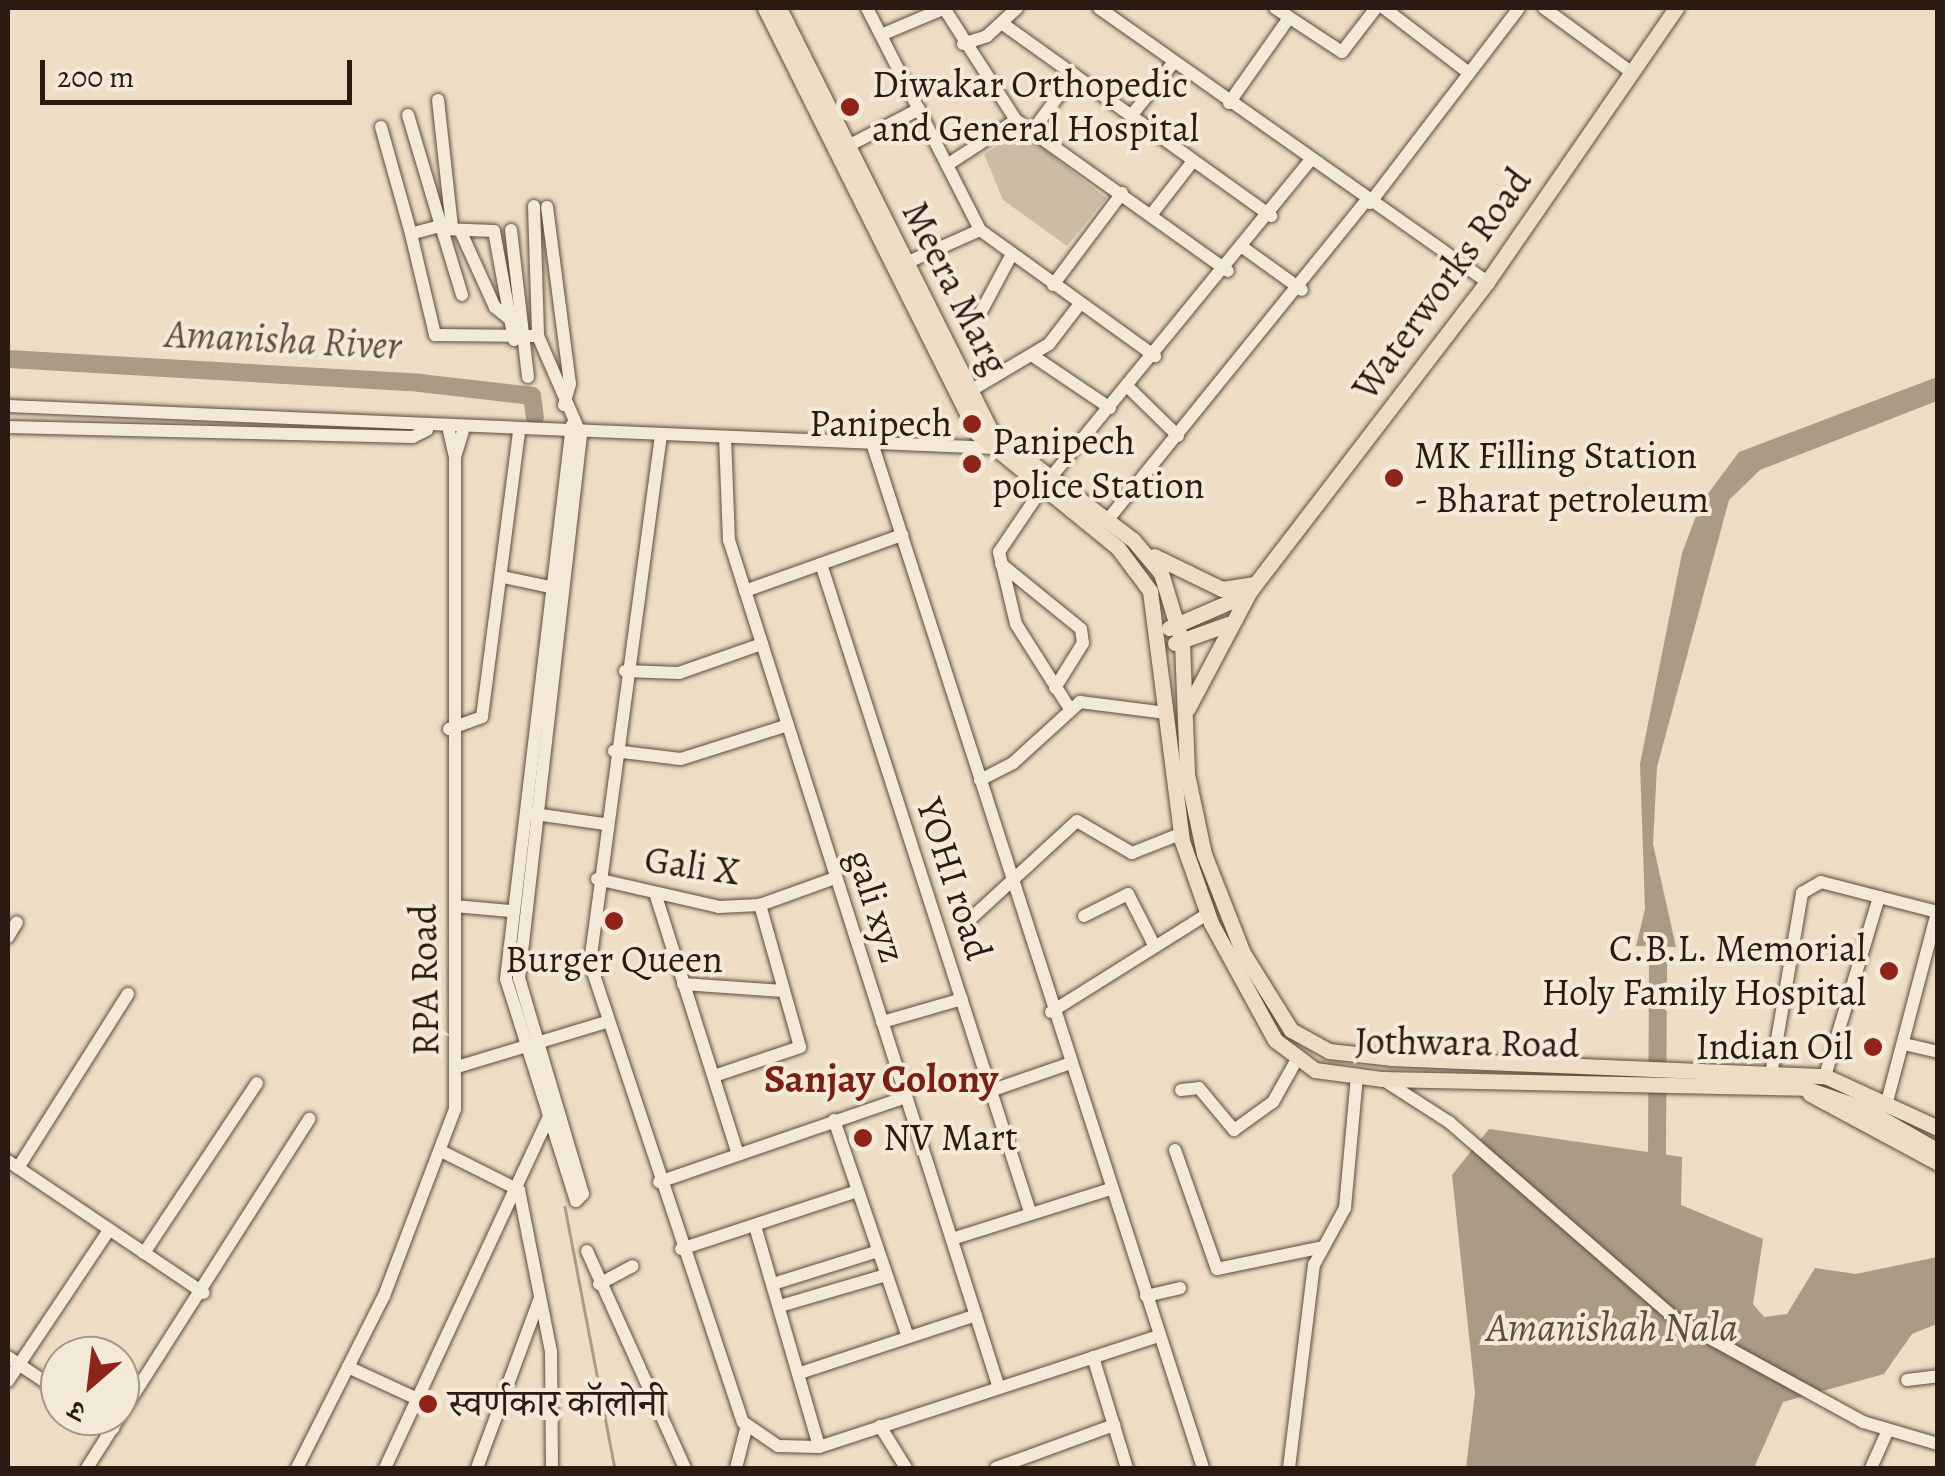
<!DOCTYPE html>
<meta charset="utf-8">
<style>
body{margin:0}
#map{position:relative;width:1945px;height:1476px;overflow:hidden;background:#ecddc4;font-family:Alegreya,"Noto Serif Devanagari",serif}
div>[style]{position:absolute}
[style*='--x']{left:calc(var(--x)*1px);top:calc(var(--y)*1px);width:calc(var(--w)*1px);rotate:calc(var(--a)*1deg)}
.green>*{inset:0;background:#cbbca6}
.water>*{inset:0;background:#aa9b87}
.stream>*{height:2.5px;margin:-1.25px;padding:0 1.25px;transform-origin:1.25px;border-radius:1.25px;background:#aa9b87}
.river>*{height:18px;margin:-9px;padding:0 9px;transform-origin:9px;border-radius:9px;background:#aa9b87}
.roads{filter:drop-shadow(0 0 2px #5a4b3e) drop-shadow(0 0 2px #5a4b3e)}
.minor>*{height:12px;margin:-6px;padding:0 6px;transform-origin:6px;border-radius:6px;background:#f3e9d9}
.major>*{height:15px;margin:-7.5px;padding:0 7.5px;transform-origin:7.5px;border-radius:7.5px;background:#ecddc4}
.dots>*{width:28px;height:28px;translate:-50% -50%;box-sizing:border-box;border:5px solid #f3e9d9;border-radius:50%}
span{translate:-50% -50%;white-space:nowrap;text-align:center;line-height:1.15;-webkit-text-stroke:8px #f3e9d9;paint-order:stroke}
.poi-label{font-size:38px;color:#291a12}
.left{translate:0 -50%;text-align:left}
.right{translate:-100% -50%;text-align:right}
.street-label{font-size:38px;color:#291a12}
.water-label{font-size:40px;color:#5d4e41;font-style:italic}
.neighbourhood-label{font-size:40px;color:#7a1f14;font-weight:700}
.frame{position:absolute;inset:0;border:10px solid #291a12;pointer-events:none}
.north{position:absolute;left:40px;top:1336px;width:100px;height:100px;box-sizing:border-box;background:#f3e9d9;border:2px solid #a29689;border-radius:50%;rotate:208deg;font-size:28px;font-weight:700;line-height:40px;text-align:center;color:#291a12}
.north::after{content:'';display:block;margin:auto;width:35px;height:45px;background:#8f2418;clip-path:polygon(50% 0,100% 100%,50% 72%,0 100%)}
.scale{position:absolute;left:40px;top:60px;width:312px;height:45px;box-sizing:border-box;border:5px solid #291a12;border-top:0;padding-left:12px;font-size:30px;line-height:35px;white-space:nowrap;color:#291a12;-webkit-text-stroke:8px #f3e9d9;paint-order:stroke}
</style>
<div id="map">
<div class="green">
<div style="clip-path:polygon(1022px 131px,1106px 198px,1067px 246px,1003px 200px,984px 154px)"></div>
</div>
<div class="water">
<div style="clip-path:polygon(1937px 377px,1937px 401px,1760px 470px,1729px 500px,1657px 767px,1653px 844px,1676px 947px,1636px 946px,1645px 909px,1640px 764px,1682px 553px,1701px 503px,1739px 452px)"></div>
<div style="clip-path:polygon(1489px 1129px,1682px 1157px,1681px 1205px,1763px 1239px,1753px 1304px,1764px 1317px,1787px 1314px,1815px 1268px,1856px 1274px,1937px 1257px,1937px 1324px,1912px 1334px,1884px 1374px,1783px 1402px,1754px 1468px,1466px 1468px,1475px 1393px,1452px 1175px)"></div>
</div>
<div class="stream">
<div style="--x:565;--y:1207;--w:266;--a:79.2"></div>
</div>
<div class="river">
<div style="--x:8;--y:359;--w:413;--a:3.3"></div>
<div style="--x:420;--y:383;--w:113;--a:6.6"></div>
<div style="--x:532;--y:396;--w:21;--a:82"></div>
<div style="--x:1657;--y:1154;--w:203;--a:-89.7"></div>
</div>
<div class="roads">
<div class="minor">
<div style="--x:867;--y:8;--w:249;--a:63"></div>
<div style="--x:980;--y:230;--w:216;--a:35.8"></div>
<div style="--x:944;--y:8;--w:133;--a:57.3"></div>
<div style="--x:1016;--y:120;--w:260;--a:35.5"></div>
<div style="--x:1099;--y:8;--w:475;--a:35.2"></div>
<div style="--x:1275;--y:8;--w:80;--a:33.3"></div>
<div style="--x:1342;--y:52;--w:56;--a:-52.3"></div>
<div style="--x:1384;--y:8;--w:107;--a:37.4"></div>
<div style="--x:1544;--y:8;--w:108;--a:36.3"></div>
<div style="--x:1003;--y:24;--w:330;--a:35.6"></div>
<div style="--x:881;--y:35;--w:69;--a:-22.9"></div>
<div style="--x:963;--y:44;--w:25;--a:-18"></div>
<div style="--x:987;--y:36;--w:41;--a:-43"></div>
<div style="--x:438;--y:100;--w:127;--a:83.7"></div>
<div style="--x:1229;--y:103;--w:104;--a:-54.8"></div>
<div style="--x:408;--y:115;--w:119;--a:73.4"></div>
<div style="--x:1131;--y:116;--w:69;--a:-51.5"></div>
<div style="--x:381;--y:127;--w:111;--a:74.3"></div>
<div style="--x:1033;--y:130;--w:69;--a:-53.3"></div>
<div style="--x:848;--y:146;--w:80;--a:-27.5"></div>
<div style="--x:947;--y:165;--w:82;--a:-33.1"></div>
<div style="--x:1370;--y:203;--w:245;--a:-52.6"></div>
<div style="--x:534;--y:206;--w:130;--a:88.2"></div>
<div style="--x:538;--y:336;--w:108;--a:66.5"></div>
<div style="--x:581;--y:435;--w:547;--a:96.51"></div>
<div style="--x:519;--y:978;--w:225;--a:73.5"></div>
<div style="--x:583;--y:1194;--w:10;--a:135"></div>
<div style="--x:576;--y:1201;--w:233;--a:-107.5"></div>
<div style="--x:506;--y:979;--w:558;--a:-83.21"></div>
<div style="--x:547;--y:207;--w:178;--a:82.6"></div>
<div style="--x:570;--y:384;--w:22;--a:106"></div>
<div style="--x:1151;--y:215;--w:68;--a:-52.1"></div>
<div style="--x:440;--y:226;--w:30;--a:165"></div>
<div style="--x:411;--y:234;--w:104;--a:76.6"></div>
<div style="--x:435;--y:335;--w:103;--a:0.6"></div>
<div style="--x:460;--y:230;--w:85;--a:65.6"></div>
<div style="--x:495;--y:307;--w:21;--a:39"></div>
<div style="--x:511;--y:230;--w:148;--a:83.4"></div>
<div style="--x:1245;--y:249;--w:70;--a:35.7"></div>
<div style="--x:906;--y:263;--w:81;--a:-24"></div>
<div style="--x:1053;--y:285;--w:115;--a:-53.1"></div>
<div style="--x:462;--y:295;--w:69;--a:-106.9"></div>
<div style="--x:442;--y:229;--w:52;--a:2.2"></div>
<div style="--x:494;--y:231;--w:111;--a:79.6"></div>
<div style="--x:981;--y:312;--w:66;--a:-61.9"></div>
<div style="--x:1033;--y:356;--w:93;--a:34"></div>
<div style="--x:1128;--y:387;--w:70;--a:44.4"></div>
<div style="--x:970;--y:391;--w:92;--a:-30.7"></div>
<div style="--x:1049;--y:344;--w:49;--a:-52.4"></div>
<div style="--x:8;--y:406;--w:988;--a:2.44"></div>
<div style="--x:8;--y:427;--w:405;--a:1.4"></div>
<div style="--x:413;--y:437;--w:16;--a:-27"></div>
<div style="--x:449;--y:431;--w:27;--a:77"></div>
<div style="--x:455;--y:457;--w:27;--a:-73"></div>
<div style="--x:661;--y:435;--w:533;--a:97.66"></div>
<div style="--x:590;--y:963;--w:484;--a:71.6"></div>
<div style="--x:743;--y:1422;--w:42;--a:34.4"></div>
<div style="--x:778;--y:1446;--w:41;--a:1.4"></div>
<div style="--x:819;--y:1447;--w:358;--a:-18.1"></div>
<div style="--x:725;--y:437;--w:103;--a:87.8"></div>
<div style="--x:729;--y:540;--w:890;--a:72.34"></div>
<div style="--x:872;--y:443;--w:1077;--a:72.1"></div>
<div style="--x:1047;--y:482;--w:415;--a:-50.7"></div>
<div style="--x:1041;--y:490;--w:75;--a:124.1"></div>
<div style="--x:999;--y:552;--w:74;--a:76.7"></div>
<div style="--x:1016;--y:624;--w:97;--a:57.6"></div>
<div style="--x:1106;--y:522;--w:413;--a:-51"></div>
<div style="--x:821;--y:564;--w:681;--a:72.12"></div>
<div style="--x:1001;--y:564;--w:103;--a:39.1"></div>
<div style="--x:1081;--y:629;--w:14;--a:82"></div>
<div style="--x:1083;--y:643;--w:53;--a:121.9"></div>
<div style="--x:503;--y:577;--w:57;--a:12.1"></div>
<div style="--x:745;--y:591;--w:167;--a:-19.6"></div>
<div style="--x:625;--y:671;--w:54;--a:2.1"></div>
<div style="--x:679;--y:673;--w:88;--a:-19.3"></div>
<div style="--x:449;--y:729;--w:35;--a:-20"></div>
<div style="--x:482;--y:717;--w:285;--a:-82.6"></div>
<div style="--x:614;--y:751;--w:67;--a:6.8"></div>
<div style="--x:681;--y:759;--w:112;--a:-17.6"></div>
<div style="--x:980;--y:780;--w:37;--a:-27"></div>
<div style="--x:1013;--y:763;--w:91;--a:-42.3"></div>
<div style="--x:1080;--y:702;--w:87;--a:7.3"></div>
<div style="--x:528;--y:813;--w:77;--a:8.2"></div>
<div style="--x:597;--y:879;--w:125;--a:12.9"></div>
<div style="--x:719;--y:907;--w:41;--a:-2.8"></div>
<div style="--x:760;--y:905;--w:80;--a:-19.8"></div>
<div style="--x:656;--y:896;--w:269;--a:72.4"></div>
<div style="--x:455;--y:906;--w:55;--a:5.2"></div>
<div style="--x:1084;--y:916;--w:49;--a:-26.6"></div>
<div style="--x:1128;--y:894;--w:57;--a:63"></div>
<div style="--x:967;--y:922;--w:149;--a:-42.6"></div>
<div style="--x:1077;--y:821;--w:64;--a:30.2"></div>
<div style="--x:1132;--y:853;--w:52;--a:-21.6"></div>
<div style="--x:8;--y:937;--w:17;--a:-59"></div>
<div style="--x:683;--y:984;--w:100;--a:4"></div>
<div style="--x:1051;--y:1012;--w:184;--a:-32.1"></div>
<div style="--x:882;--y:1022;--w:83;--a:-16"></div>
<div style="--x:1904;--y:1044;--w:35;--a:13"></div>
<div style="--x:457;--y:1067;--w:156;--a:-16.8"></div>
<div style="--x:1772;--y:1069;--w:179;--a:-80.3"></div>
<div style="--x:1802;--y:893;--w:22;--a:-30"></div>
<div style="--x:1821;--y:882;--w:60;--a:14.5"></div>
<div style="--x:714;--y:1076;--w:91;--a:-18.6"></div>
<div style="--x:800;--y:1047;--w:148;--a:-105.7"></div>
<div style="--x:1825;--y:1076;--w:187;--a:-73.2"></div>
<div style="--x:1879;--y:897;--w:61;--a:14.3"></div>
<div style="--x:1382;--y:1079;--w:80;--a:32.7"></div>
<div style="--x:1449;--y:1122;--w:302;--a:41"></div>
<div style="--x:1677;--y:1320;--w:212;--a:28.7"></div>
<div style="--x:1863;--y:1422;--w:78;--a:16.3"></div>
<div style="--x:993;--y:1090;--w:79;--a:-19.1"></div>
<div style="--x:1181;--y:1090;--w:18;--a:-6"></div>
<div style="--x:1199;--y:1088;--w:55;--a:50.2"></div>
<div style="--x:1234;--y:1130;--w:48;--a:-35.7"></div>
<div style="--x:1273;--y:1102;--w:47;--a:-60.7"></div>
<div style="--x:1888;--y:1098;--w:192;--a:-75.2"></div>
<div style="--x:834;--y:1120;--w:229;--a:71.2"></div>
<div style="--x:1175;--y:1150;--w:126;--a:70.6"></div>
<div style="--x:1217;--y:1269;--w:108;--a:-11.7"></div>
<div style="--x:443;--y:1152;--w:85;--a:26.6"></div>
<div style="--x:519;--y:1190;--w:164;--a:78.8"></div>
<div style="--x:551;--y:1351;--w:117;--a:89.5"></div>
<div style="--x:8;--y:1161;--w:236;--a:34"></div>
<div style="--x:18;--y:1168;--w:206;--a:-57.7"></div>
<div style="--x:659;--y:1182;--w:261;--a:-19"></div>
<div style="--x:755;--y:1226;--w:230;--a:73.8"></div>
<div style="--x:952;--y:1239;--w:167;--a:-17.5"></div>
<div style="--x:681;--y:1249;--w:185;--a:-18.2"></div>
<div style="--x:587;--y:1251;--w:238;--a:65.7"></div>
<div style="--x:144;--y:1253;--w:204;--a:-56.4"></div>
<div style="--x:599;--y:1284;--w:38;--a:-28"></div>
<div style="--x:773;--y:1284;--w:110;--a:-17.4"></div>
<div style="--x:1146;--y:1296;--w:35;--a:-13"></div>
<div style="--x:780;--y:1306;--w:110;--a:-16.3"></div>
<div style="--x:8;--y:1357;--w:63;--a:33.9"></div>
<div style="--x:1093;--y:1357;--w:116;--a:73"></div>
<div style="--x:348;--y:1367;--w:74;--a:24.8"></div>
<div style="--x:800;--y:1373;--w:185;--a:-18.2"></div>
<div style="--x:1907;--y:1380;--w:31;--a:-7"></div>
<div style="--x:8;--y:1381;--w:182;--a:-56.2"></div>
<div style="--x:95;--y:1416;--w:22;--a:34"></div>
<div style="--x:880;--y:1426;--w:49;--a:58.2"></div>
<div style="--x:87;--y:1468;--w:414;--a:-57.5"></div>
<div style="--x:297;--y:1468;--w:193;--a:-63.2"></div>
<div style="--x:384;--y:1296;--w:200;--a:-69.2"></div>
<div style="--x:455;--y:1109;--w:652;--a:-90"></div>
<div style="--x:385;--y:1468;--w:386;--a:-65"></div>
<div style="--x:477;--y:1468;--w:181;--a:-69.7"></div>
<div style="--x:736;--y:1468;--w:44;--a:-75.7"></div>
<div style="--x:996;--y:1468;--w:126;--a:-20"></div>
<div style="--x:1289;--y:1468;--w:205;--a:-83"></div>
<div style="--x:1314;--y:1265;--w:65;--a:-61.5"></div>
<div style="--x:1345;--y:1208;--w:133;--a:-84.8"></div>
<div style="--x:1871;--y:1468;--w:42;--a:-65.9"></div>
</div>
<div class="major">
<div style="--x:765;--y:8;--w:475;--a:63.5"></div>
<div style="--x:977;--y:433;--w:182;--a:39.2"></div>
<div style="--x:1118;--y:548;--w:54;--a:53.3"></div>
<div style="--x:1150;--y:591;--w:252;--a:82.7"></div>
<div style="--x:1182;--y:841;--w:87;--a:70.5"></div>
<div style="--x:1211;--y:923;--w:133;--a:61.3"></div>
<div style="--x:1275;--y:1040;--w:50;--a:36.9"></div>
<div style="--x:1315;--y:1070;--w:68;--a:7.7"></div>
<div style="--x:1382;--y:1079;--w:422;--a:1.2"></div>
<div style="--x:1804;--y:1088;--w:65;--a:19"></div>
<div style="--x:1865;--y:1109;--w:84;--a:29.9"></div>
<div style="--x:779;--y:8;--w:475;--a:63.4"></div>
<div style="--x:992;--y:433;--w:177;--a:37.2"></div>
<div style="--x:1133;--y:540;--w:43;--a:49.7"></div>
<div style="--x:1161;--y:573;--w:72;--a:73.1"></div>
<div style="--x:1182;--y:642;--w:132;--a:87.8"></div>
<div style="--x:1187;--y:774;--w:82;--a:78"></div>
<div style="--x:1204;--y:854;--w:106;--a:68.5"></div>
<div style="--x:1243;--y:953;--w:91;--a:58.1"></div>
<div style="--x:1291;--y:1030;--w:43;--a:28.9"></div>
<div style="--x:1329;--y:1051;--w:62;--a:6.4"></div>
<div style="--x:1391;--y:1058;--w:434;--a:2.4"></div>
<div style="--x:1825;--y:1076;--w:124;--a:24.7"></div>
<div style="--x:1154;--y:556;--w:76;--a:25.9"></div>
<div style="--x:1222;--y:589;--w:33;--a:-9"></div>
<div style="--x:1169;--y:628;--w:81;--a:-23.4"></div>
<div style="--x:1175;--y:643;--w:56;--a:-19.7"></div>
<div style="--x:1188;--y:708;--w:132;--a:-62.1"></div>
<div style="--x:1250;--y:591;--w:389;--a:-52.5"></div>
<div style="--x:1487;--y:282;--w:333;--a:-55.4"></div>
<div style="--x:1810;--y:1094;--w:145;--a:28.3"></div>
</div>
</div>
<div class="dots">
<div style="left:850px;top:107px;background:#8f2418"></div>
<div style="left:972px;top:424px;background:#8f2418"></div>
<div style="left:972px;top:464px;background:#8f2418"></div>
<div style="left:1394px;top:478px;background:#8f2418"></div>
<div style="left:614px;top:921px;background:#8f2418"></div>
<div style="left:1889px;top:971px;background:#8f2418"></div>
<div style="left:1873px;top:1047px;background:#8f2418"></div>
<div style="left:863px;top:1138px;background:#8f2418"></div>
<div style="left:428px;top:1404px;background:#8f2418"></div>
</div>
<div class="poi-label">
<span class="left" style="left:872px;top:107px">Diwakar Orthopedic<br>and General Hospital</span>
<span class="right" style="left:952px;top:424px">Panipech</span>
<span class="left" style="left:992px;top:464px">Panipech<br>police Station</span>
<span class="left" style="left:1414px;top:478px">MK Filling Station<br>- Bharat petroleum</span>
<span class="right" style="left:1866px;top:971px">C.B.L. Memorial<br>Holy Family Hospital</span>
<span style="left:614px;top:960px">Burger Queen</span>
<span class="right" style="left:1853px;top:1047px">Indian Oil</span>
<span class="left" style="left:883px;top:1138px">NV Mart</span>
<span class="left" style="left:448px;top:1404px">स्वर्णकार कॉलोनी</span>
</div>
<div class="street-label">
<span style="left:1442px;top:284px;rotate:-54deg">Waterworks Road</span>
<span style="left:955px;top:288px;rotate:63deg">Meera Marg</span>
<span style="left:692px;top:866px;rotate:8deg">Gali X</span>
<span style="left:954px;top:879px;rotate:72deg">YOHI road</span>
<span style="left:876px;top:906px;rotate:72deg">gali xyz</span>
<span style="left:425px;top:980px;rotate:-91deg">RPA Road</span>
<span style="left:1467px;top:1043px;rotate:1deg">Jothwara Road</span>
</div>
<div class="water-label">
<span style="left:283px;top:340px;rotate:3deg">Amanisha River</span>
<span style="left:1612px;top:1328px">Amanishah Nala</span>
</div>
<div class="neighbourhood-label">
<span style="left:881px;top:1079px">Sanjay Colony</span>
</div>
<div class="frame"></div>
<div class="north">उ</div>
<div class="scale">200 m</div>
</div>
